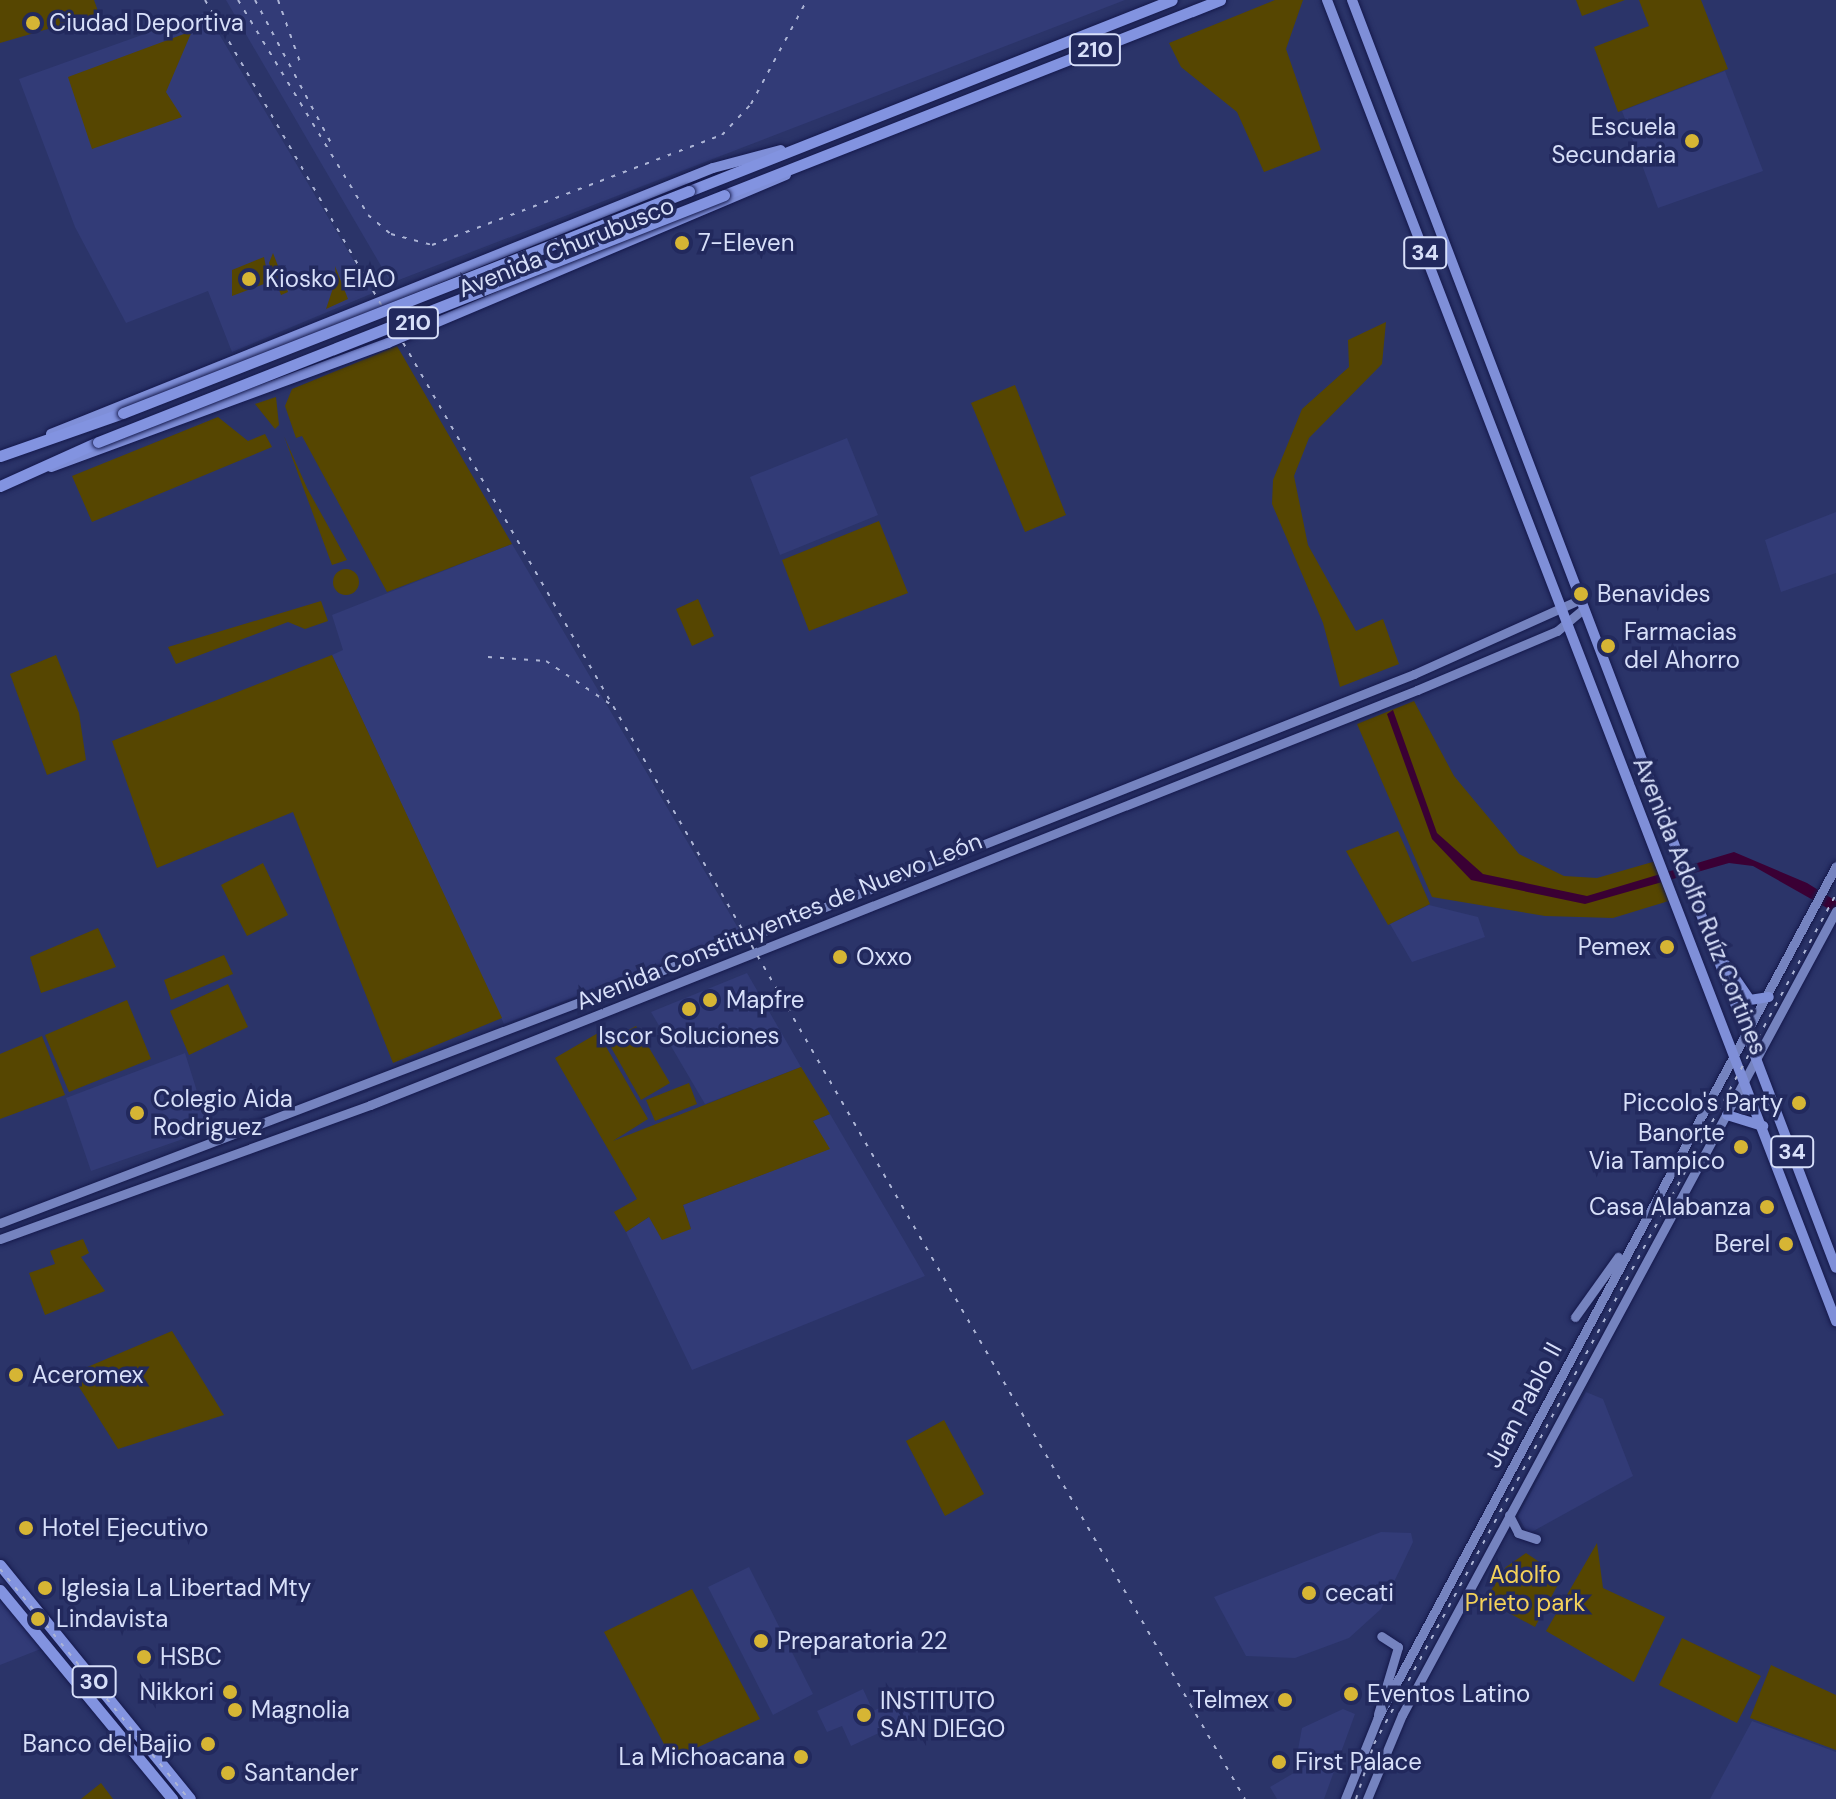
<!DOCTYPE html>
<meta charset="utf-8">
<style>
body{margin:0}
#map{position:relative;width:1836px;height:1799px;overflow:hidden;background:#2b3469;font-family:"DM Sans",sans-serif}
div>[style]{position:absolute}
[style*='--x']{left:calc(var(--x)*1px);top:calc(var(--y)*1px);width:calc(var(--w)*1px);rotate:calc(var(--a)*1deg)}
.built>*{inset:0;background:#323b77}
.green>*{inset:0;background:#564601}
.round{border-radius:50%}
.water>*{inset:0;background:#3a0034}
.roads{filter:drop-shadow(0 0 2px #15194c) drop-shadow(0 0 2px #15194c)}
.secondary>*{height:9px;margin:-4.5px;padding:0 4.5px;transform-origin:4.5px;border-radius:4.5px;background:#7583bf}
.primary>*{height:10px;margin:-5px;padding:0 5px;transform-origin:5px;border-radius:5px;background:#7f8fd8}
.trunk>*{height:11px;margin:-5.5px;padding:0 5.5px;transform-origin:5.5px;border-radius:5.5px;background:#8293e0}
.rail>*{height:2px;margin-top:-1px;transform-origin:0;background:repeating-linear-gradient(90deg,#acb4d5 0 4px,transparent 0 12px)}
.bridges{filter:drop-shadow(0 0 2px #15194c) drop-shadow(0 0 2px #15194c)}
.trunk-bridge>*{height:11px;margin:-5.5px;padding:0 5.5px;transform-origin:5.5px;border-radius:5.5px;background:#8293e0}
.dots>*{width:22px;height:22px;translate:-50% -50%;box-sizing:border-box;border:4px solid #22295d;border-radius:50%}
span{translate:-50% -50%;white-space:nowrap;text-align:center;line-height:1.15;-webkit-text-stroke:7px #22295d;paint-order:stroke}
.shield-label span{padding:2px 6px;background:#22295d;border:2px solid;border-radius:6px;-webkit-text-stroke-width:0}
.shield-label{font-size:22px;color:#d7dff9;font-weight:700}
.poi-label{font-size:24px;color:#d7dff9}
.left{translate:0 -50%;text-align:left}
.right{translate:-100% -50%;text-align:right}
.street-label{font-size:24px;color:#d7dff9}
.park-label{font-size:24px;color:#f3d159}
</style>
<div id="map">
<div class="built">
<div style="clip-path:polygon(226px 0,1125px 0,391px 283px)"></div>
<div style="clip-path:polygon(206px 12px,373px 293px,232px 352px,208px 291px,126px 323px,75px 227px,19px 79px)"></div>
<div style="clip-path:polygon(1725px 71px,1763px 171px,1658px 208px,1622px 111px)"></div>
<div style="clip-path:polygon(847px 438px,878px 515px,780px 555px,750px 477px)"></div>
<div style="clip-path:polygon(1836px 512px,1836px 573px,1781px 592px,1765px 540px)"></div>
<div style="clip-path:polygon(512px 544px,741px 933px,504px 1024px,332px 655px,343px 650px,332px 615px)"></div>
<div style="clip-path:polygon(1429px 905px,1478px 917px,1485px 937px,1412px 962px,1390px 924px)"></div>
<div style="clip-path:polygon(747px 973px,801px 1067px,705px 1104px,651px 1012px)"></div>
<div style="clip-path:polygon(185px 1053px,209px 1130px,91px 1171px,66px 1098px)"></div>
<div style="clip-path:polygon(830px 1114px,925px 1276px,692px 1370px,626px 1232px,649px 1217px,691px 1228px,683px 1205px,829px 1149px,813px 1121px)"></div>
<div style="clip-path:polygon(1586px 1392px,1603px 1399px,1633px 1476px,1528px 1534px,1518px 1516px)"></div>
<div style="clip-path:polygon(1381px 1532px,1411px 1533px,1413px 1542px,1381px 1609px,1349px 1638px,1295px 1658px,1246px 1656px,1214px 1597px)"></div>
<div style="clip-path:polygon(749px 1567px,813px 1694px,773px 1715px,708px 1587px)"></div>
<div style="clip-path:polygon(0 1575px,56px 1643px,0 1665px)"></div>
<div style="clip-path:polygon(863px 1689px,873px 1711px,901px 1698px,911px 1718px,851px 1746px,842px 1726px,827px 1732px,817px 1711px)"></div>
<div style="clip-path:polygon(1343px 1709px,1355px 1714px,1324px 1799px,1277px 1799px,1270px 1787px,1304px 1767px,1297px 1755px,1302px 1728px)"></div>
<div style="clip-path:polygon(1752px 1721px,1836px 1752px,1836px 1799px,1710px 1799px)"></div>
</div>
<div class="green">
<div style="clip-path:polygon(0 0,94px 0,99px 14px,0 43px)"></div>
<div style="clip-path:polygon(1275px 0,1303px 0,1286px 49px,1321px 150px,1264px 172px,1237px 112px,1181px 67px,1169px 43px)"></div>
<div style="clip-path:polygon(1576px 0,1625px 0,1582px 16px)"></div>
<div style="clip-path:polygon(1639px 0,1701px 0,1728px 69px,1618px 112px,1594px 47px,1649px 26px)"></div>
<div style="clip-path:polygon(192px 31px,166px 92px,182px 117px,92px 149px,68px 77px)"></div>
<div style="clip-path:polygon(273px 253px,288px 292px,281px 295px,269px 263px)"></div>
<div style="clip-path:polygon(264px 257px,269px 282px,232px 296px,232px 270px)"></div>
<div style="clip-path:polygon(335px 266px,348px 299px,326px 309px,336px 279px)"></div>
<div style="clip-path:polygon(1386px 322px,1382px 364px,1309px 438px,1294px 476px,1308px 545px,1356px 631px,1383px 619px,1399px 664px,1340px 687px,1323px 623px,1272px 504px,1273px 480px,1302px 409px,1349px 367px,1348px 340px)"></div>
<div style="clip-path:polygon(397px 346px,512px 544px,387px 592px,302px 436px,296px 438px,285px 406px,292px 389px)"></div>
<div style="clip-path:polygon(1015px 385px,1066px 515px,1025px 532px,971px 403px)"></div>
<div style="clip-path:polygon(276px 397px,279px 425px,275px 429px,255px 404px)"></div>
<div style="clip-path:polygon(218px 417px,248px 441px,265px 434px,272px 447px,92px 522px,72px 476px)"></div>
<div style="clip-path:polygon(284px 436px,307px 488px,347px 560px,332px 565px)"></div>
<div style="clip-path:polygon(879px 521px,908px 593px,809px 631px,782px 560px)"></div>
<div class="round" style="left:333px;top:569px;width:26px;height:26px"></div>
<div style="clip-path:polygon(698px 599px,714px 636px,692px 646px,676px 609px)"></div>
<div style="clip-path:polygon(321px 601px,328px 621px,305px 629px,288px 622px,176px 664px,168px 647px)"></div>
<div style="clip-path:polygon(56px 655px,79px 713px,86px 760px,47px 775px,10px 674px)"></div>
<div style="clip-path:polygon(332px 655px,502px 1018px,393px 1063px,293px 812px,157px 868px,112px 741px)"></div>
<div style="clip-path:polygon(1414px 701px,1454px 776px,1519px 854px,1564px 876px,1597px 878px,1656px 861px,1672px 900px,1613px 918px,1545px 916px,1432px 897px,1357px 724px)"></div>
<div style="clip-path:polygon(1398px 831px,1430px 904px,1388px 925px,1346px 851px)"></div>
<div style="clip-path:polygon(263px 863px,288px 915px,247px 936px,221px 885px)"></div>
<div style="clip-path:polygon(98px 928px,116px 967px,41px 993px,30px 957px)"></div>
<div style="clip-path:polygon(224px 955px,233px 974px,171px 1000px,164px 980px)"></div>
<div style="clip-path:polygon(228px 984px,248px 1027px,189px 1055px,170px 1011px)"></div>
<div style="clip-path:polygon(127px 1000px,151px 1059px,69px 1092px,45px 1035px)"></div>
<div style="clip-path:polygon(636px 1026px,670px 1083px,641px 1100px,608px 1042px)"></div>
<div style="clip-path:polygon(598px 1033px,648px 1119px,613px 1141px,801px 1067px,830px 1114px,813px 1121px,830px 1149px,683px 1205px,691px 1229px,662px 1240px,649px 1217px,626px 1232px,614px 1212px,637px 1199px,555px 1058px)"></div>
<div style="clip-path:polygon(42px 1036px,65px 1095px,0 1119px,0 1054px)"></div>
<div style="clip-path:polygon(689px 1083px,697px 1104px,655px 1121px,646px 1100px)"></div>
<div style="clip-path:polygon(83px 1239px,89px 1253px,81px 1257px,105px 1291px,45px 1315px,29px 1273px,55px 1264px,50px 1251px)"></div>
<div style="clip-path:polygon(172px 1331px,224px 1415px,118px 1449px,71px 1374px)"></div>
<div style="clip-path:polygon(944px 1420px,984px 1494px,945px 1516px,906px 1441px)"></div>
<div style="clip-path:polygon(1597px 1543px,1603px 1588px,1665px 1617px,1634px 1682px,1546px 1631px)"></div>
<div style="clip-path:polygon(1526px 1553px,1562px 1577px,1535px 1627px,1485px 1600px,1506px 1567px)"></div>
<div style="clip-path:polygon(692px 1589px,760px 1719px,672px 1759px,604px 1632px)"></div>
<div style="clip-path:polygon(1682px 1638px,1761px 1676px,1737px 1723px,1659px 1685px)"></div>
<div style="clip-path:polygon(1771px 1665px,1836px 1695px,1836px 1750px,1750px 1718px)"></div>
<div style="clip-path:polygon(101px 1783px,113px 1799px,81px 1799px)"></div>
</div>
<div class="water">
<div style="clip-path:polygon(1393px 710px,1437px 833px,1483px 874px,1587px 896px,1734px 852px,1807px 883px,1836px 901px,1836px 913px,1753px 866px,1729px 863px,1585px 904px,1471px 880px,1432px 839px,1387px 714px)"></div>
</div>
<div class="roads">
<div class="secondary">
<div style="--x:1673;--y:1137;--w:23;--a:-20"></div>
<div style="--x:0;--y:1223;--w:786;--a:-20.88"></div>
<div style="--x:734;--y:943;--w:731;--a:-21.58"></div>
<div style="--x:1414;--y:674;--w:181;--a:-24.2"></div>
<div style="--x:0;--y:1239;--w:394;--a:-19.9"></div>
<div style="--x:370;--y:1105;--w:1126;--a:-21.62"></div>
<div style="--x:1417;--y:690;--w:152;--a:-22.9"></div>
<div style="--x:1557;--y:631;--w:34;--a:-40"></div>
<div style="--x:1575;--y:1317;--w:74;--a:-54.4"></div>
<div style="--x:1509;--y:1515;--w:20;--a:63"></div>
<div style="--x:1518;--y:1533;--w:19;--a:18"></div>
<div style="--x:1378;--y:1714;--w:70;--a:-73.4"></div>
<div style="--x:1398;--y:1647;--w:20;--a:-147"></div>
<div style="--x:1345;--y:1799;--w:88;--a:-68.1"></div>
<div style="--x:1378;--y:1717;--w:966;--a:-61.71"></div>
<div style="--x:1367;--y:1799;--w:91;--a:-67.4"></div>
<div style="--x:1402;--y:1715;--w:914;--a:-61.64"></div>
</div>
<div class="primary">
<div style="--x:1327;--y:0;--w:1416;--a:68.93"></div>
<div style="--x:1352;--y:0;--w:1357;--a:69.11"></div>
<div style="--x:51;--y:434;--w:713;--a:-21.89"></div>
<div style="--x:713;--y:168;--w:70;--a:-14.8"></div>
<div style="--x:51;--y:467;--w:359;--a:-20.2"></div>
<div style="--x:388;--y:343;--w:432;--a:-22.9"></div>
<div style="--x:1726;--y:965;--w:42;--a:55.6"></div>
<div style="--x:1750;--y:1000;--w:19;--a:-9"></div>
<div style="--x:1727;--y:1115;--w:38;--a:17"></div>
</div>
<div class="trunk">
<div style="--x:689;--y:191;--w:519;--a:-21.58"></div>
<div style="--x:724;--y:195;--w:533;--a:-21.46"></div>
<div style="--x:0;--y:456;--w:130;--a:-19.3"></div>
<div style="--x:0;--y:486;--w:107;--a:-24.2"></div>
<div style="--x:0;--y:1565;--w:301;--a:50.9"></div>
<div style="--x:0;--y:1590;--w:271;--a:50.5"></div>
</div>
</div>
<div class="rail">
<div style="--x:205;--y:0;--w:2078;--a:59.97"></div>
<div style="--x:238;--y:0;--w:251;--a:58.8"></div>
<div style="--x:368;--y:215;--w:30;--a:40"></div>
<div style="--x:391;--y:234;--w:42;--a:15"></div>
<div style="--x:432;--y:245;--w:310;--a:-20.8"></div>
<div style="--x:722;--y:135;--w:42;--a:-46.9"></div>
<div style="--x:751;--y:104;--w:118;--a:-61.7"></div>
<div style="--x:255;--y:0;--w:162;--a:62"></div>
<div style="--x:278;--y:0;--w:69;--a:70.5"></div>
<div style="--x:488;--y:657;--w:58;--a:3.9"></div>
<div style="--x:546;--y:661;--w:77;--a:33.9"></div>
<div style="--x:0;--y:1569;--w:298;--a:50.6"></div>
<div style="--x:1356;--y:1799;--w:58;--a:-71.9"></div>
<div style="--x:1374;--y:1744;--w:967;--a:-61.47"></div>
</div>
<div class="bridges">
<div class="trunk-bridge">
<div style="--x:123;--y:413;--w:608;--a:-21.42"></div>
<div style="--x:98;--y:442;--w:673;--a:-21.53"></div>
</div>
</div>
<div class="dots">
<div style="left:33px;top:23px;background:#d6b534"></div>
<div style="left:1692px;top:141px;background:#d6b534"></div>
<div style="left:682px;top:243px;background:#d6b534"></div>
<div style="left:249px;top:279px;background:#d6b534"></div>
<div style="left:1581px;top:594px;background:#d6b534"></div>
<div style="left:1608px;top:646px;background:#d6b534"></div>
<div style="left:1667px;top:947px;background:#d6b534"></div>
<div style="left:840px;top:957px;background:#d6b534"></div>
<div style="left:710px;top:1000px;background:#d6b534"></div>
<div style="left:689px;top:1009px;background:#d6b534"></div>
<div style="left:1799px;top:1103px;background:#d6b534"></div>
<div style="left:137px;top:1113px;background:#d6b534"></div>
<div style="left:1741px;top:1147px;background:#d6b534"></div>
<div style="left:1767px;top:1207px;background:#d6b534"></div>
<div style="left:1786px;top:1244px;background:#d6b534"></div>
<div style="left:16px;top:1375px;background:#d6b534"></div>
<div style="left:26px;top:1528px;background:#d6b534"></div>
<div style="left:45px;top:1588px;background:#d6b534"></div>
<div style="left:1309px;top:1593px;background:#d6b534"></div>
<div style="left:38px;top:1619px;background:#d6b534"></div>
<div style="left:761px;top:1641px;background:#d6b534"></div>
<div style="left:144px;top:1657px;background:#d6b534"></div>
<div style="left:230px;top:1692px;background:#d6b534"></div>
<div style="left:1351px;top:1694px;background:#d6b534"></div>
<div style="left:1285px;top:1700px;background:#d6b534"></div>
<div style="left:235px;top:1710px;background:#d6b534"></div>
<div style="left:864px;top:1715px;background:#d6b534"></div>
<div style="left:208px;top:1744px;background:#d6b534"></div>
<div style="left:801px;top:1757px;background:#d6b534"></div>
<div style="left:1279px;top:1762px;background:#d6b534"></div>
<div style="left:228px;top:1773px;background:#d6b534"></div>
</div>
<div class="shield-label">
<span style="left:1095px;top:50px">210</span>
<span style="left:1425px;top:253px">34</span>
<span style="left:413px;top:323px">210</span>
<span style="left:1792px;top:1152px">34</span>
<span style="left:94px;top:1682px">30</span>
</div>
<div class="poi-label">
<span class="left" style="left:49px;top:23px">Ciudad Deportiva</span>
<span class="right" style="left:1676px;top:141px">Escuela<br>Secundaria</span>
<span class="left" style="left:698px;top:243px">7-Eleven</span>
<span class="left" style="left:265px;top:279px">Kiosko EIAO</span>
<span class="left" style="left:1597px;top:594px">Benavides</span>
<span class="left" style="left:1624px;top:646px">Farmacias<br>del Ahorro</span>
<span class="right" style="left:1651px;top:947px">Pemex</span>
<span class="left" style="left:856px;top:957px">Oxxo</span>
<span class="left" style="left:726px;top:1000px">Mapfre</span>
<span style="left:689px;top:1036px">Iscor Soluciones</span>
<span class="left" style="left:153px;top:1113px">Colegio Aida<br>Rodriguez</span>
<span class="right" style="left:1783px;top:1103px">Piccolo's Party</span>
<span class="right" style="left:1725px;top:1147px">Banorte<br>Via Tampico</span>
<span class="right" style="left:1751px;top:1207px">Casa Alabanza</span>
<span class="right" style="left:1770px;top:1244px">Berel</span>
<span class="left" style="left:32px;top:1375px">Aceromex</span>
<span class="left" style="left:42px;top:1528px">Hotel Ejecutivo</span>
<span class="left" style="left:61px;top:1588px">Iglesia La Libertad Mty</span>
<span class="left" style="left:1325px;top:1593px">cecati</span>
<span class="left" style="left:56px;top:1619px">Lindavista</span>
<span class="left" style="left:777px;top:1641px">Preparatoria 22</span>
<span class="left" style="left:160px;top:1657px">HSBC</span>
<span class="right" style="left:214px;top:1692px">Nikkori</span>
<span class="left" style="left:1367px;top:1694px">Eventos Latino</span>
<span class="right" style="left:1269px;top:1700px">Telmex</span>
<span class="left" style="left:880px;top:1715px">INSTITUTO<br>SAN DIEGO</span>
<span class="left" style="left:251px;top:1710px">Magnolia</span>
<span class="right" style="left:192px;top:1744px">Banco del Bajio</span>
<span class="right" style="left:785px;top:1757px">La Michoacana</span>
<span class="left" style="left:1295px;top:1762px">First Palace</span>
<span class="left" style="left:244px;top:1773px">Santander</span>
</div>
<div class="street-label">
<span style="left:566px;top:247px;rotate:-22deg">Avenida Churubusco</span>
<span style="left:1700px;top:906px;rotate:68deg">Avenida Adolfo Ruíz Cortines</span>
<span style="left:779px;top:921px;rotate:-22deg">Avenida Constituyentes de Nuevo León</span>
<span style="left:1523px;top:1405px;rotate:-62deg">Juan Pablo II</span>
</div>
<div class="park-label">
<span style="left:1525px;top:1589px">Adolfo<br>Prieto park</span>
</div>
</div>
